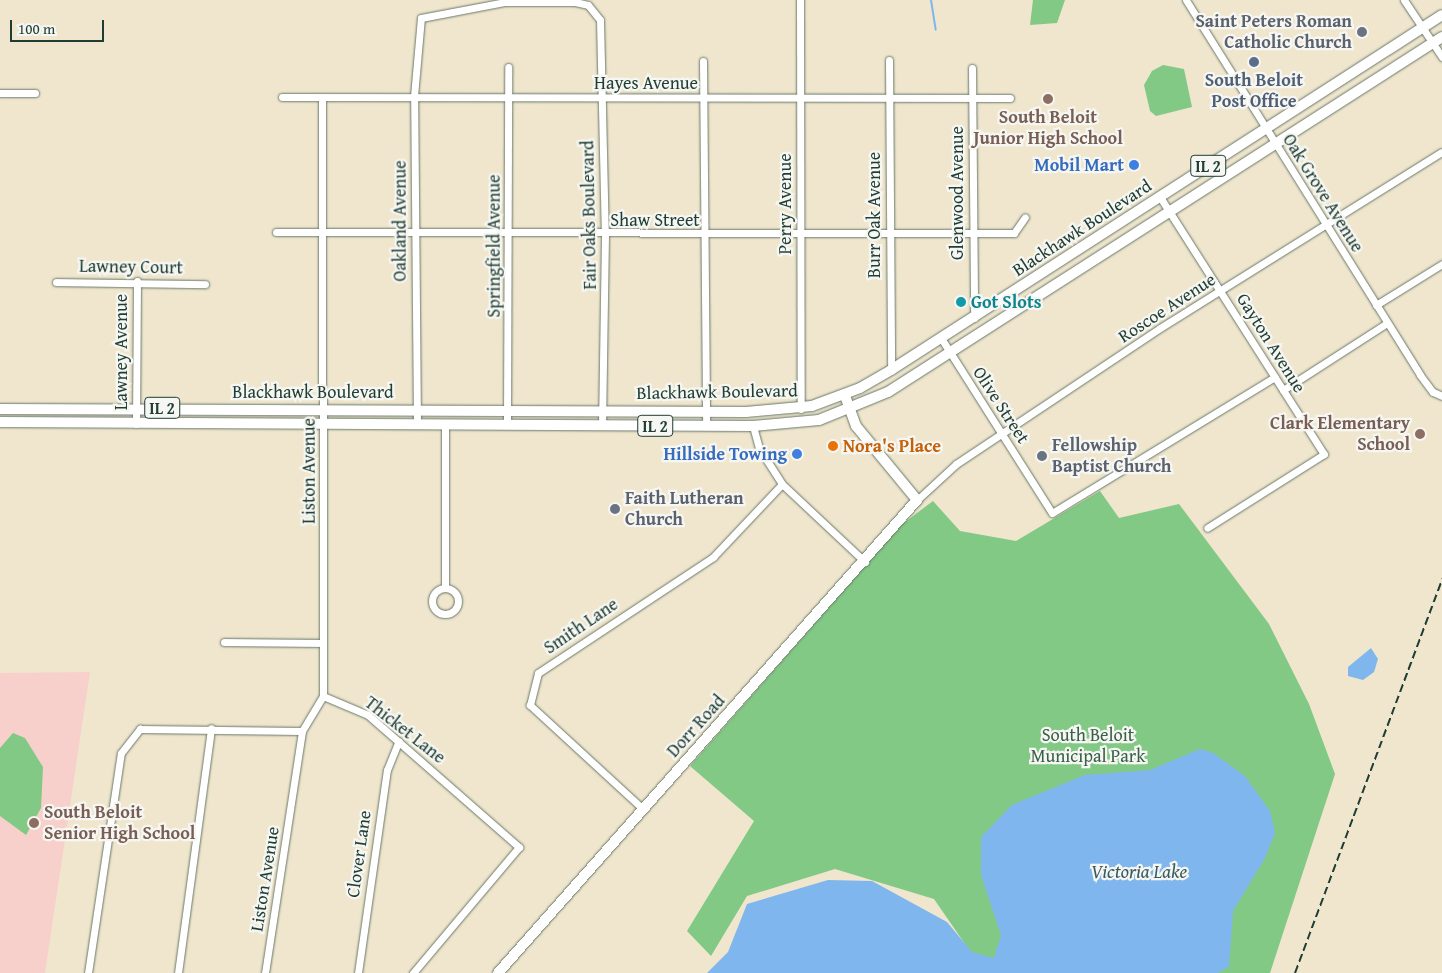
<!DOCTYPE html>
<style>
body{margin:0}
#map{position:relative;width:1442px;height:973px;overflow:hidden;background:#efe6cd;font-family:"Gentium Book Plus",serif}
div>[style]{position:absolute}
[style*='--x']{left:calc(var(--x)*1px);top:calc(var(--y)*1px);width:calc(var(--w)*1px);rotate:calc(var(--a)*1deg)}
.built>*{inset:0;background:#f7d0cb}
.green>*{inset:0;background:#81c984}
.water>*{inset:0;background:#7fb6ee}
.stream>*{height:2px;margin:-1px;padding:0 1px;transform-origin:1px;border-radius:1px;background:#7fb6ee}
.roads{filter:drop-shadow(0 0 1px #68786a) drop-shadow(0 0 1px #68786a)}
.street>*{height:7px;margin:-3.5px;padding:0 3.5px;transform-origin:3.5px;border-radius:3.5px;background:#fff}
.street>.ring{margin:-3.5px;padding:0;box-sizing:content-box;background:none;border:7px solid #fff;border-radius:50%}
.secondary>*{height:10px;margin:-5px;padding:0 5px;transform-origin:5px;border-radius:5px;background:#fff}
.primary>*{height:10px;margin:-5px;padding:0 5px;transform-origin:5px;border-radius:5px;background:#fff}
.rail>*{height:2px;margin-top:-1px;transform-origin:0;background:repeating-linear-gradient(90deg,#1f3d34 0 8px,transparent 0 12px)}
.dots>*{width:14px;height:14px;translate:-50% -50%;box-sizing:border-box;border:2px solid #f6f6f2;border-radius:50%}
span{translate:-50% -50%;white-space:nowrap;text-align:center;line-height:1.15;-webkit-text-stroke:4.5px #f6f6f2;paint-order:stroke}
.shield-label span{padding:1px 4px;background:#f6f6f2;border:1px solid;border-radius:4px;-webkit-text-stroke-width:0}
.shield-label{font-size:16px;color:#1f3d34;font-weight:700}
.worship-label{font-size:18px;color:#5b616d;font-weight:700}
.right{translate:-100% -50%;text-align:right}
.left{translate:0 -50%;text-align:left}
.service-label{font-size:18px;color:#4e5e75;font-weight:700}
.street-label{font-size:18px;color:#1f3d34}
.education-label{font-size:18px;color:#785e54;font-weight:700}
.shop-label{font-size:18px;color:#366cbe;font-weight:700}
.culture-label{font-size:18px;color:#0d838f;font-weight:700}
.food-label{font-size:18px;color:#c56008;font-weight:700}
.park-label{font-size:18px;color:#386048}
.water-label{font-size:19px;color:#375b62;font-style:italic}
.scale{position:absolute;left:10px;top:20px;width:94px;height:22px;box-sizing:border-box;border:2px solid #1f3d34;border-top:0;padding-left:6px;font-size:15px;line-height:18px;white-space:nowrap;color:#1f3d34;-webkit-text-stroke:4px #f6f6f2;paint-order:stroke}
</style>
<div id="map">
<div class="built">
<div style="clip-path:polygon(90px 672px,45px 973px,0 973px,0 673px)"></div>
</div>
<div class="green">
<div style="clip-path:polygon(1033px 0,1065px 0,1057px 23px,1030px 25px)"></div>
<div style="clip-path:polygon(1163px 65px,1184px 69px,1192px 107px,1156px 116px,1150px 111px,1144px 85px,1152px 71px)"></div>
<div style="clip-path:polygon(1100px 491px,1119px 518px,1179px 504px,1269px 624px,1309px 704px,1335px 774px,1270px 973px,985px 973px,934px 899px,835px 869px,747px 896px,711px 956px,687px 931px,754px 821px,690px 766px,901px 525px,933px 501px,960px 531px,1016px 541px)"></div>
<div style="clip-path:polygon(13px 733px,25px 738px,43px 767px,41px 808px,26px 835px,0 816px,0 748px)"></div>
</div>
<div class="water">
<div style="clip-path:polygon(1371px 648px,1378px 659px,1374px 672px,1363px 680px,1348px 676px,1348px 667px)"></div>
<div style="clip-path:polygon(1200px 749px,1213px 753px,1245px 776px,1270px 811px,1275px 833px,1265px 858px,1233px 911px,1229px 967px,1217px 973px,707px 973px,728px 952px,747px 904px,828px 880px,872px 881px,947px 922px,972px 952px,994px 958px,1001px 935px,981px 875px,981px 837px,1012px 805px,1085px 775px,1150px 770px)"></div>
</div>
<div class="stream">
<div style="--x:931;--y:0;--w:30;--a:81"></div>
</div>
<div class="roads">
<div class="street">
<div style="--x:800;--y:0;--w:409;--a:89.9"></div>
<div style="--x:1186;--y:0;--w:442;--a:58"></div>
<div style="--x:1420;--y:375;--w:21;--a:53"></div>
<div style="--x:1433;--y:392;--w:10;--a:24"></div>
<div style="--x:1404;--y:0;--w:69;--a:56.3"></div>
<div style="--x:889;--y:60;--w:310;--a:89.6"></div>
<div style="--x:703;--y:61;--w:365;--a:89.5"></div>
<div style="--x:972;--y:68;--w:250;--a:89.5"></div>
<div style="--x:0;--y:93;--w:35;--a:0"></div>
<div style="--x:282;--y:97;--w:728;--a:0.08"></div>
<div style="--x:322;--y:97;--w:599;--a:89.9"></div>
<div style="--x:1160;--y:197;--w:305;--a:57.5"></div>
<div style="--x:1324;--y:454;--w:138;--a:147.7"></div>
<div style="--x:276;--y:232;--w:738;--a:0.08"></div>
<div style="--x:1014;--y:233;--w:19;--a:-55"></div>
<div style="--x:56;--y:282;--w:149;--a:0.8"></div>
<div style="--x:1376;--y:305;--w:78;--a:-31.8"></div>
<div style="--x:941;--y:338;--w:207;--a:57.6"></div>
<div style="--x:1052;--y:513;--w:261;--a:-31.4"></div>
<div style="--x:1283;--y:390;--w:124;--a:-32.8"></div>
<div style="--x:136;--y:424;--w:143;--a:-89.6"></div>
<div style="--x:417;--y:424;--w:328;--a:-90.5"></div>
<div style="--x:414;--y:96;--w:78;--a:-84.9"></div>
<div style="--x:421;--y:18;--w:86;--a:-10.8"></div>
<div style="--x:505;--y:2;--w:70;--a:0"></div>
<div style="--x:575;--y:2;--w:13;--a:13"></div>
<div style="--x:588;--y:5;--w:19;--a:51"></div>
<div style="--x:600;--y:20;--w:215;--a:88.7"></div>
<div style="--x:605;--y:235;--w:190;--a:90.9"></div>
<div style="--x:507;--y:425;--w:358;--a:-89.8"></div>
<div style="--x:753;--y:426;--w:23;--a:75"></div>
<div style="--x:759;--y:448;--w:43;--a:57.4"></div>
<div style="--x:782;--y:484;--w:114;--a:43.2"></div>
<div style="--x:917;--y:500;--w:53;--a:-42.7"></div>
<div style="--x:956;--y:464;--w:245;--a:-33.7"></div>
<div style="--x:1160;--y:328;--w:332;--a:-32"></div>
<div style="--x:445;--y:588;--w:164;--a:-90"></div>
<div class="ring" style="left:432px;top:588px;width:19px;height:19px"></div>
<div style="--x:224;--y:642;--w:98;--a:0.6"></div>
<div style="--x:643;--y:809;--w:154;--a:-137.4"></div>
<div style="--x:530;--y:705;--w:33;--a:-76"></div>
<div style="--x:538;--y:673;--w:210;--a:-33.5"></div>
<div style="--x:713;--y:557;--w:100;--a:-46.6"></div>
<div style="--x:88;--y:973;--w:222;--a:-81.5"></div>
<div style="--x:121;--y:753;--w:31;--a:-52"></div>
<div style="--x:140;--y:729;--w:162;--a:0.7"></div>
<div style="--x:302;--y:731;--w:41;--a:-59"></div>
<div style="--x:323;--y:696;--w:49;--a:22.9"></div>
<div style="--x:368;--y:715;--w:201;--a:41.2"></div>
<div style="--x:519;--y:847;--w:165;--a:130.1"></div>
<div style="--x:178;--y:973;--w:247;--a:-82.3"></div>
<div style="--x:265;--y:973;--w:245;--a:-81.3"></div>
<div style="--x:358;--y:973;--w:205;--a:-81.9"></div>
<div style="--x:387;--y:770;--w:31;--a:-68"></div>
</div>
<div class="secondary">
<div style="--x:498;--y:973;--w:632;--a:-48.46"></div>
<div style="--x:917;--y:500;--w:96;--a:-129.5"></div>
<div style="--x:856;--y:426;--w:33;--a:-110"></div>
</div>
<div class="primary">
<div style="--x:0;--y:409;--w:746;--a:0.23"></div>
<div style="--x:746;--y:412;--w:66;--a:-5.2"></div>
<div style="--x:812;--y:406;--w:51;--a:-20.6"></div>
<div style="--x:860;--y:388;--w:36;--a:-30"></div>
<div style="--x:891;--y:370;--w:655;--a:-32.79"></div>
<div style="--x:0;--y:422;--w:753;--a:0.3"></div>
<div style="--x:753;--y:426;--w:66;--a:-5.2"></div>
<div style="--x:819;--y:420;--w:74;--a:-22.1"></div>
<div style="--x:888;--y:392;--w:658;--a:-32.65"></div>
</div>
</div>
<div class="rail">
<div style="--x:1295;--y:973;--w:421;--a:-69.5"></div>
</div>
<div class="dots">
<div style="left:1362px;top:32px;background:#6b7280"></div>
<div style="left:1254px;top:62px;background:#5c6f8a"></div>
<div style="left:1048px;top:99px;background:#8d6e63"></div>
<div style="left:1134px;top:165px;background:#3f7fe0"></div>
<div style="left:961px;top:302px;background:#0f9aa8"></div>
<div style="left:1420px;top:434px;background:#8d6e63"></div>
<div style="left:833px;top:446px;background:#e8710a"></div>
<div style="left:797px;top:454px;background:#3f7fe0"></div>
<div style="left:1042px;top:456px;background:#6b7280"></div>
<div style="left:615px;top:509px;background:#6b7280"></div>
<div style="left:34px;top:823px;background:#8d6e63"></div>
</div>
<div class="shield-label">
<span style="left:1208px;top:166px">IL 2</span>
<span style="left:162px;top:408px">IL 2</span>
<span style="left:655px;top:426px">IL 2</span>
</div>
<div class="worship-label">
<span class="right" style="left:1352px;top:32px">Saint Peters Roman<br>Catholic Church</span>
<span class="left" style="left:1052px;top:456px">Fellowship<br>Baptist Church</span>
<span class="left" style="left:625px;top:509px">Faith Lutheran<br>Church</span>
</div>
<div class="service-label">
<span style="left:1254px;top:91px">South Beloit<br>Post Office</span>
</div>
<div class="street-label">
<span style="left:646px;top:83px">Hayes Avenue</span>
<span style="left:957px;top:193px;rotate:-90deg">Glenwood Avenue</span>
<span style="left:1323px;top:193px;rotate:58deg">Oak Grove Avenue</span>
<span style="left:785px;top:204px;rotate:-90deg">Perry Avenue</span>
<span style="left:589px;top:215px;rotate:-91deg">Fair Oaks Boulevard</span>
<span style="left:874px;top:215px;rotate:-90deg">Burr Oak Avenue</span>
<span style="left:655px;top:220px">Shaw Street</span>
<span style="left:400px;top:221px;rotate:-90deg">Oakland Avenue</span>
<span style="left:1082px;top:228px;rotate:-33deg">Blackhawk Boulevard</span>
<span style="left:494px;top:246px;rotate:-90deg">Springfield Avenue</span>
<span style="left:131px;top:267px;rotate:1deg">Lawney Court</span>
<span style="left:1167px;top:308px;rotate:-33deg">Roscoe Avenue</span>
<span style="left:1271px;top:343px;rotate:58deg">Gayton Avenue</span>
<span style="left:121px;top:352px;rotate:-90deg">Lawney Avenue</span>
<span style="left:313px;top:392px">Blackhawk Boulevard</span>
<span style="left:717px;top:392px;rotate:-1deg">Blackhawk Boulevard</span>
<span style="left:1001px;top:405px;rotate:57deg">Olive Street</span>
<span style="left:309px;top:471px;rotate:-90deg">Liston Avenue</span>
<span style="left:581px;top:626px;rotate:-34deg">Smith Lane</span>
<span style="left:696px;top:726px;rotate:-48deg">Dorr Road</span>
<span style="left:405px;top:730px;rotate:38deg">Thicket Lane</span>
<span style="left:359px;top:854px;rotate:-82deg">Clover Lane</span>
<span style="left:265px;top:879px;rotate:-81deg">Liston Avenue</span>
</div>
<div class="education-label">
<span style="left:1048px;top:128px">South Beloit<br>Junior High School</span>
<span class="right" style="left:1410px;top:434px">Clark Elementary<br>School</span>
<span class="left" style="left:44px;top:823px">South Beloit<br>Senior High School</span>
</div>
<div class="shop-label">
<span class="right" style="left:1124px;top:165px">Mobil Mart</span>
<span class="right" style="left:787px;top:454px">Hillside Towing</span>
</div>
<div class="culture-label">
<span class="left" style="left:971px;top:302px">Got Slots</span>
</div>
<div class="food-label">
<span class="left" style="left:843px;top:446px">Nora's Place</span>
</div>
<div class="park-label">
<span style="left:1088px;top:746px">South Beloit<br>Municipal Park</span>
</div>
<div class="water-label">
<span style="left:1139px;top:872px">Victoria Lake</span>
</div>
<div class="scale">100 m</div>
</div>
